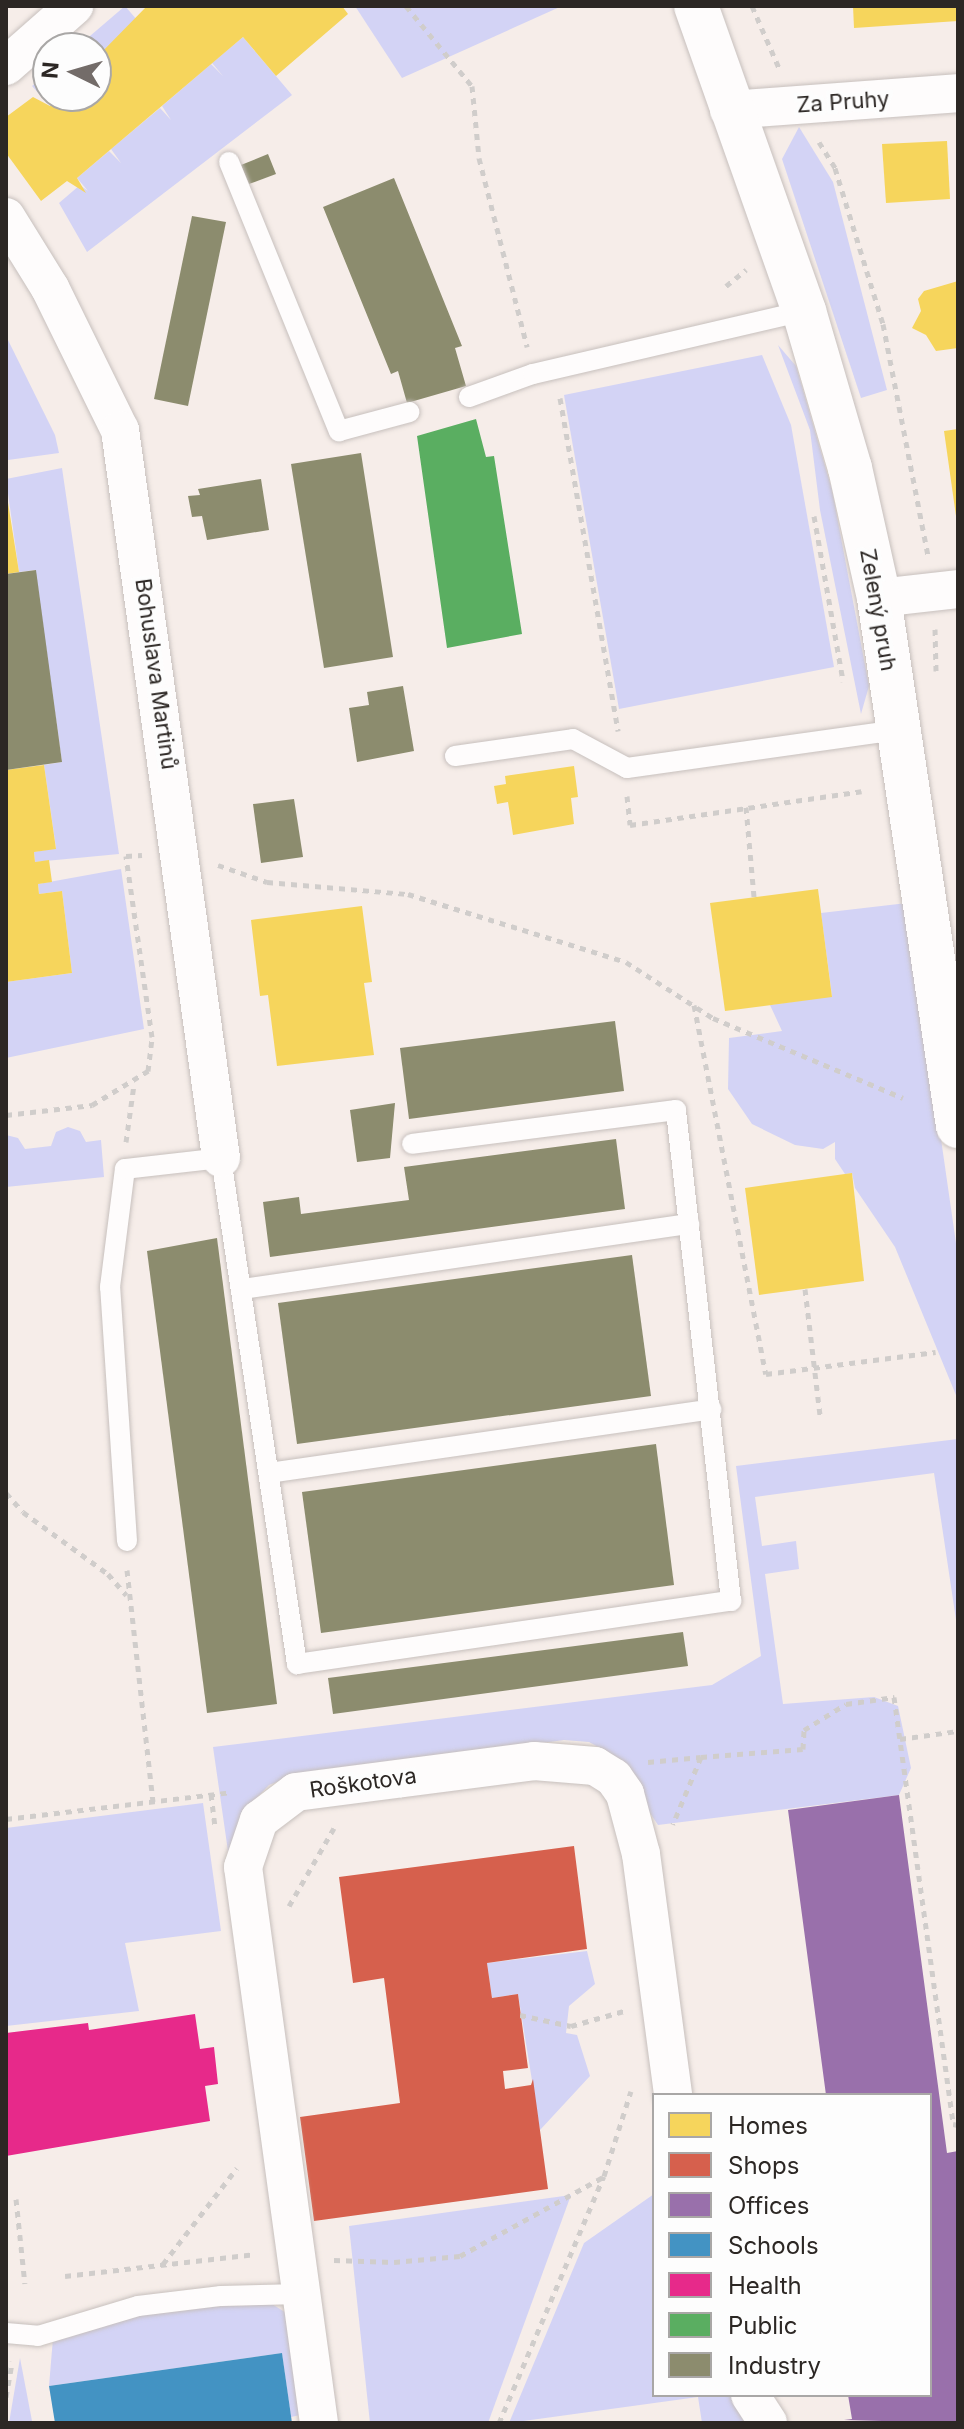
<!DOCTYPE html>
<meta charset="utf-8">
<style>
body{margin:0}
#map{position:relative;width:964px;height:2429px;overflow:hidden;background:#f6ede9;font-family:Inter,sans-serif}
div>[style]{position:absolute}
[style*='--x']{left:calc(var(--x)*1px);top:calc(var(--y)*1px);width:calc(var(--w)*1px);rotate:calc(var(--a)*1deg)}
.green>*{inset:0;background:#d3d3f5}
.homes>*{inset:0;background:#f6d55c}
.shops>*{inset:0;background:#d6604d}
.offices>*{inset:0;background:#9970ab}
.schools>*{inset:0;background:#4393c3}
.health>*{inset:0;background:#e7298a}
.public>*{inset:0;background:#5aae61}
.industry>*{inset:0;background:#8c8c6e}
.path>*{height:5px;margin-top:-2.5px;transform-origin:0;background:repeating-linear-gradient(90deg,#d0cdcb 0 6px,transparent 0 12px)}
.roads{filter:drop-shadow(0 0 2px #c7c0bd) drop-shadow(0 0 2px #c7c0bd)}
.lane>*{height:20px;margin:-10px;padding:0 10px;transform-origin:10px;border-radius:10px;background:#fefcfc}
.street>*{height:38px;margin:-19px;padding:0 19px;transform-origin:19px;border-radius:19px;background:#fefcfc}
.secondary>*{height:44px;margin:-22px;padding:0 22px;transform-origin:22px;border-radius:22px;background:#fefcfc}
span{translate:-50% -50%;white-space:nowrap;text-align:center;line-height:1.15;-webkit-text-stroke:8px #fdfdfd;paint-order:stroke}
.street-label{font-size:22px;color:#2c2724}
.frame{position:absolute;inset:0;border:8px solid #2c2724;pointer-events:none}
.legend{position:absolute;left:652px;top:2093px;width:280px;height:304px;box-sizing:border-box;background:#fdfdfd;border:2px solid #a9a7a6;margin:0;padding:10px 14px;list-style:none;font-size:24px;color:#2c2724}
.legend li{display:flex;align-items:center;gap:16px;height:40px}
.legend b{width:40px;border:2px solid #a9a7a6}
.north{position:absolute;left:32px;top:32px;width:80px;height:80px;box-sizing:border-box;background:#fdfdfd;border:2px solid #a9a7a6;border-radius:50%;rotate:275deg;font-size:22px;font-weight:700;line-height:32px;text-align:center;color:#2c2724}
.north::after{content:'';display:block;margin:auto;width:28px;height:36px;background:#736c69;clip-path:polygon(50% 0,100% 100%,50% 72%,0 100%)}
</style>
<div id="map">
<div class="green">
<div style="clip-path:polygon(125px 6px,143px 27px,96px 67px,96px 48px,76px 48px)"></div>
<div style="clip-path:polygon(355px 6px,562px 6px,402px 78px)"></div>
<div style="clip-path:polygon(243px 37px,292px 95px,87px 252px,59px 203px,80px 185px,88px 191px,77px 178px,109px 151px,121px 163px,111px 149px,160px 108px,171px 120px,162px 106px,211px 64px,223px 76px,212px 63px)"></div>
<div style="clip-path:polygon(48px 72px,48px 96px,61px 96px,50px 106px,32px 86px)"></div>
<div style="clip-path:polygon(799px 127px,833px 182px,887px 390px,861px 398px,782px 159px)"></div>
<div style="clip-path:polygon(6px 336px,55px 435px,59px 453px,8px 460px,6px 456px)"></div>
<div style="clip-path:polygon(778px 345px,796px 366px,832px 490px,869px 686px,861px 714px,820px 510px,810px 430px)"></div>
<div style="clip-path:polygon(762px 355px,791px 425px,834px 667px,619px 709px,564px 395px)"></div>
<div style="clip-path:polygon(62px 468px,119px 854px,35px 862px,34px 852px,56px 848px,44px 765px,62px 762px,35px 570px,19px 572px,6px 479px)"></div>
<div style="clip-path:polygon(121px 869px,144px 1029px,6px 1058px,6px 982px,72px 973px,62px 891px,39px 894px,38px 884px)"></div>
<div style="clip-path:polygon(907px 903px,958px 1257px,958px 1400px,895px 1247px,855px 1188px,852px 1173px,845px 1174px,835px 1159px,835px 1142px,823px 1149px,795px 1145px,752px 1124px,728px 1089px,729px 1038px,782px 1031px,770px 1005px,832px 996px,821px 913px)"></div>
<div style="clip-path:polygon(68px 1127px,80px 1131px,86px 1142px,101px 1140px,104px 1177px,6px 1187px,6px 1135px,18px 1138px,25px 1149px,51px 1146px,56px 1132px)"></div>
<div style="clip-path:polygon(958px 1439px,958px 1633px,934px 1473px,755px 1497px,762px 1546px,796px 1541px,799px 1569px,765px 1574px,783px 1704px,874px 1697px,898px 1706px,911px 1768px,899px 1795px,658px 1825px,611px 1754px,589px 1742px,564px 1740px,290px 1777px,269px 1785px,247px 1808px,231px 1872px,213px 1747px,712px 1685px,761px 1656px,736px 1466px)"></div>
<div style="clip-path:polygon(203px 1803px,221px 1931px,125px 1943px,139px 2011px,6px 2026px,6px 1828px)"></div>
<div style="clip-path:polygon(587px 1951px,595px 1984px,569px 2006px,566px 2033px,577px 2035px,590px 2076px,540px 2130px,518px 1994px,492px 1998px,487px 1963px)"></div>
<div style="clip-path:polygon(654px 2194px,654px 2395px,735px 2395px,761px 2423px,702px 2423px,698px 2397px,509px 2423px,584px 2243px)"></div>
<div style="clip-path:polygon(571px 2195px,488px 2423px,370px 2423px,349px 2226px)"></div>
<div style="clip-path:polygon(272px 2304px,291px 2316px,305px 2414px,291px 2417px,282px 2353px,49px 2386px,53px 2338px,159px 2309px)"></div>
<div style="clip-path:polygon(20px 2358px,32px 2421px,31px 2423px,9px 2423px)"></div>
</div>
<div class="homes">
<div style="clip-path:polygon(147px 6px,342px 6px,348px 14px,276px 76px,243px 37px,77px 178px,86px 193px,67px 181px,41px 201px,6px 153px,6px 117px,33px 97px,50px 106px,59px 96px,96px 96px,96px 58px)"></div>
<div style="clip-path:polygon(853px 6px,958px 6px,958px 21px,854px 28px)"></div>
<div style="clip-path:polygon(947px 141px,950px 199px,886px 203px,882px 144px)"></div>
<div style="clip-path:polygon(958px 281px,958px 348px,936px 351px,926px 335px,912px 328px,921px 311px,918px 299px,924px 291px)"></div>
<div style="clip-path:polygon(958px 429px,958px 516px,956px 516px,944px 431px)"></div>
<div style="clip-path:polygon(6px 490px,19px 572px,6px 574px)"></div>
<div style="clip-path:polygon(44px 765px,56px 849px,34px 852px,35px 862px,49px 860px,52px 882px,38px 884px,39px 894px,62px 891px,72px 973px,6px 982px,6px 770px)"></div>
<div style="clip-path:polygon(574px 766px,578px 797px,571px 798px,574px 824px,513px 835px,508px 802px,497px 804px,494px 786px,506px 784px,505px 776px)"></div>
<div style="clip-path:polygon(818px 889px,832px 997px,725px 1011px,710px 903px)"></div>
<div style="clip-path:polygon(362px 906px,372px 982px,364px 983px,374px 1055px,277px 1066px,268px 995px,260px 996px,251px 920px)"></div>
<div style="clip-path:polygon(852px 1173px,864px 1281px,759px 1295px,745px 1188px)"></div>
</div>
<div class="shops">
<div style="clip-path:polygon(574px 1846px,587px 1949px,487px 1963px,492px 1998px,518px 1994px,528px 2068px,503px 2071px,505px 2089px,531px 2085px,533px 2079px,548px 2189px,314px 2221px,300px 2117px,400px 2103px,384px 1978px,353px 1983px,339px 1877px)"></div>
</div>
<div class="offices">
<div style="clip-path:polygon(899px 1795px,947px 2153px,958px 2151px,958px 2423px,844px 2420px,852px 2419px,848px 2395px,930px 2395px,930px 2095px,826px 2095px,788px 1810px)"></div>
</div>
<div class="schools">
<div style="clip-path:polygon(282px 2353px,292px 2423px,55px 2423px,49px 2386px)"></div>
</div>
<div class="health">
<div style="clip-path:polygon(195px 2014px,200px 2049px,214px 2047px,218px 2084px,205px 2086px,210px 2121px,6px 2156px,6px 2033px,88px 2023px,89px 2030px)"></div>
</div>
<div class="public">
<div style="clip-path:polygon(476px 419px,486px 457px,494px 456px,522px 634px,447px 648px,417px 436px)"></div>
</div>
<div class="industry">
<div style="clip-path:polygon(268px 154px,276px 174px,249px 184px,241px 165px)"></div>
<div style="clip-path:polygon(394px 178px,462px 346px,455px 348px,466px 386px,407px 403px,398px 371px,391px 374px,323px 207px)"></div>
<div style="clip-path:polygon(192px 216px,226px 222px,188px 406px,154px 399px)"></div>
<div style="clip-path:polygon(361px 453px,393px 657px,324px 668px,291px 464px)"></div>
<div style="clip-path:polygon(261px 479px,269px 530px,207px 540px,202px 516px,192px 517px,188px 496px,200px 495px,198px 489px)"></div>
<div style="clip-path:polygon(36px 570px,62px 762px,6px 770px,6px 574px)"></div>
<div style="clip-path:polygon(403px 686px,414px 751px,357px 762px,349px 708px,369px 705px,367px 692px)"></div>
<div style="clip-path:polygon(294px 799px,303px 857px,261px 863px,253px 804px)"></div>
<div style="clip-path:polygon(615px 1021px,624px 1091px,409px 1119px,400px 1048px)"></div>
<div style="clip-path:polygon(395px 1103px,390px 1158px,357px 1162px,350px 1110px)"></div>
<div style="clip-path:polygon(616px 1139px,625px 1209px,270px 1257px,263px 1202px,299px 1197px,301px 1214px,409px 1200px,404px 1167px)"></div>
<div style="clip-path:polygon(217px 1238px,277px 1704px,207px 1713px,147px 1251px)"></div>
<div style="clip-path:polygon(632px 1255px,651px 1396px,297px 1444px,278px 1303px)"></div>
<div style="clip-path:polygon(656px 1444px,674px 1585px,321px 1633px,302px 1492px)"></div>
<div style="clip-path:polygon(683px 1632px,688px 1666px,333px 1714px,328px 1678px)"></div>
</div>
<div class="path">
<div style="--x:406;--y:6;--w:104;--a:50.5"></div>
<div style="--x:472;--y:86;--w:72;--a:84.4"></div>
<div style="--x:479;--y:158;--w:195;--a:75.7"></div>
<div style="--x:752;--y:6;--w:70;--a:66.4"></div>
<div style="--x:819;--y:142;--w:31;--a:58"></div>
<div style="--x:835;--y:168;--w:163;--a:72.9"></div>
<div style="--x:883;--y:324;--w:236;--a:79"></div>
<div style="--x:726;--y:286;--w:26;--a:-39"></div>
<div style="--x:560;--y:398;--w:338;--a:80.1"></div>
<div style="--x:814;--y:516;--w:168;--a:80"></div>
<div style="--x:935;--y:629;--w:42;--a:88.6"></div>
<div style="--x:627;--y:796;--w:29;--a:84"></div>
<div style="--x:630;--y:825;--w:234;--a:-8.3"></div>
<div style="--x:746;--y:807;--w:90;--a:84.9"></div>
<div style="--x:218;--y:865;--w:52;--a:19.1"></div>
<div style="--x:267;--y:882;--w:142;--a:4.9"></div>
<div style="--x:408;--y:894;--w:228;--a:17.3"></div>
<div style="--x:626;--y:962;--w:103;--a:32.8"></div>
<div style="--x:713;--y:1018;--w:206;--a:22.8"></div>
<div style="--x:694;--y:1005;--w:376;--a:79"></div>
<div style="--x:766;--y:1374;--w:171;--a:-7.4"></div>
<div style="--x:6;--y:1115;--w:87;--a:-6.6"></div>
<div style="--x:92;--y:1105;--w:66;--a:-31.3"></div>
<div style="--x:148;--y:1071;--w:34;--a:-83"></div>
<div style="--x:152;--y:1037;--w:183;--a:-98.2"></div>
<div style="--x:126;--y:856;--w:16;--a:-4"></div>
<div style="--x:126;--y:1142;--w:59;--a:-82.1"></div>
<div style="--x:805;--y:1289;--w:127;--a:83.2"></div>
<div style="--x:6;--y:1493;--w:25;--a:48"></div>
<div style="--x:23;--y:1512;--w:105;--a:36.1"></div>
<div style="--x:108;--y:1574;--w:28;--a:49"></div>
<div style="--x:127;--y:1570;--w:233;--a:83.6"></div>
<div style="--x:900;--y:1739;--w:59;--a:-7.9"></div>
<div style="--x:701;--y:1757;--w:102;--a:-4.5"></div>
<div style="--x:803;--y:1749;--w:19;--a:-87"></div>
<div style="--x:804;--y:1730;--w:49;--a:-31.8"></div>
<div style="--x:846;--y:1704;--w:49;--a:-8.3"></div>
<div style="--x:894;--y:1697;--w:431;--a:82.1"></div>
<div style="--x:953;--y:2124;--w:5;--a:11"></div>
<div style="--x:648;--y:1762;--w:53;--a:-5.4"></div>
<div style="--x:701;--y:1757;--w:73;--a:112.7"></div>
<div style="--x:211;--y:1794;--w:31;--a:83"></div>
<div style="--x:6;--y:1819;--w:227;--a:-6.8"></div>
<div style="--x:289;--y:1906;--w:90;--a:-60"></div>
<div style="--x:520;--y:2015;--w:52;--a:12.2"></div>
<div style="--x:571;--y:2026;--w:55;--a:-15.8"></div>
<div style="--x:16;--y:2199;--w:85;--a:84"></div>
<div style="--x:334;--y:2260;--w:60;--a:1.9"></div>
<div style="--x:394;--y:2262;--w:66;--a:-5.2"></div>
<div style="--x:460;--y:2256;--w:163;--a:-28.9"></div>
<div style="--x:163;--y:2264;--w:121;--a:-52.4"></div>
<div style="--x:65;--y:2276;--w:192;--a:-6.6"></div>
<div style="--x:6;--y:2397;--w:36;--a:-80"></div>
<div style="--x:499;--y:2423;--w:268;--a:-67"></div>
<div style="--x:604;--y:2176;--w:89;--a:-72.4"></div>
</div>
<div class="roads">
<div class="lane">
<div style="--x:229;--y:162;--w:291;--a:67.8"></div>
<div style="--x:339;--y:431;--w:73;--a:-15"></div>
<div style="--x:469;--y:397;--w:68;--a:-19.8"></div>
<div style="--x:533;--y:374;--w:278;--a:-13.1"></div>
<div style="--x:455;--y:756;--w:119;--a:-8.2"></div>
<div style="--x:573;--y:739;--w:61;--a:28.2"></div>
<div style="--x:627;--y:768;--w:274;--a:-8"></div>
<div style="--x:243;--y:1289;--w:451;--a:-8.3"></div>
<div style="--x:269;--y:1473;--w:447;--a:-8.2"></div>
<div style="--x:127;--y:1541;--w:255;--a:-93.8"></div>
<div style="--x:110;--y:1287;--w:119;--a:-82.8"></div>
<div style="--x:125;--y:1169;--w:97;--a:-6.5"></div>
<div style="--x:221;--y:1158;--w:512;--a:81.46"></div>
<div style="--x:297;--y:1664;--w:439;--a:-8.3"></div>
<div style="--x:731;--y:1601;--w:494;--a:-96.4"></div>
<div style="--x:676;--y:1110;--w:266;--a:172.7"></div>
<div style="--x:6;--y:2333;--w:32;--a:5"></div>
<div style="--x:38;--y:2336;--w:104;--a:-16.7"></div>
<div style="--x:138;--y:2306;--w:84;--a:-6.9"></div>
<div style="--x:221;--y:2296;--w:79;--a:-1.5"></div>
</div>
<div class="street">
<div style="--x:6;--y:66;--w:91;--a:-41.4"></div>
<div style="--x:729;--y:110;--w:230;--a:-4.2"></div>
<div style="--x:6;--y:217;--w:84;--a:58.2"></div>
<div style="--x:50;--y:288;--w:158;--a:63.8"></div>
<div style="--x:120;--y:430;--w:735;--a:82.1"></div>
<div style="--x:879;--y:598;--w:80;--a:-6.5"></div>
<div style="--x:750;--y:2395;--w:33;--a:57"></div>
<div style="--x:319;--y:2423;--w:561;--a:-97.78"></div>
<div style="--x:243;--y:1867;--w:50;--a:-71.2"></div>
<div style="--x:259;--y:1820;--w:46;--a:-37.1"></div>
<div style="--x:296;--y:1792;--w:240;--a:-7.4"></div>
<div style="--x:534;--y:1761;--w:61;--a:4.7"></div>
<div style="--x:595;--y:1766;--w:22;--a:32"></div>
<div style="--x:614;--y:1778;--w:19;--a:55"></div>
<div style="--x:625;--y:1794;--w:62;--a:75.1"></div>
<div style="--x:641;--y:1854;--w:243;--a:82.4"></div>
</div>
<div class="secondary">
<div style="--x:696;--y:6;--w:324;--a:70.5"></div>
<div style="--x:804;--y:311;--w:164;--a:73.7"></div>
<div style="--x:850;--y:468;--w:133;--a:77.4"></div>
<div style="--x:879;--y:598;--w:534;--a:81.49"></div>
</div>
</div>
<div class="street-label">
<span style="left:843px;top:102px;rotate:-4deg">Za Pruhy</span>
<span style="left:878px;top:610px;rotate:80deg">Zelený pruh</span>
<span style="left:156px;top:674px;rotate:82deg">Bohuslava Martinů</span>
<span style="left:363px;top:1783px;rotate:-8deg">Roškotova</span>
</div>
<div class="frame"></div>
<ul class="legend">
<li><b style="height:22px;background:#f6d55c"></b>Homes</li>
<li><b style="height:22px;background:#d6604d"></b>Shops</li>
<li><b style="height:22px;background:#9970ab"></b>Offices</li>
<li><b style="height:22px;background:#4393c3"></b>Schools</li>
<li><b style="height:22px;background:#e7298a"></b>Health</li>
<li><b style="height:22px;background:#5aae61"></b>Public</li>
<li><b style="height:22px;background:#8c8c6e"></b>Industry</li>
</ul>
<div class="north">N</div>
</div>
